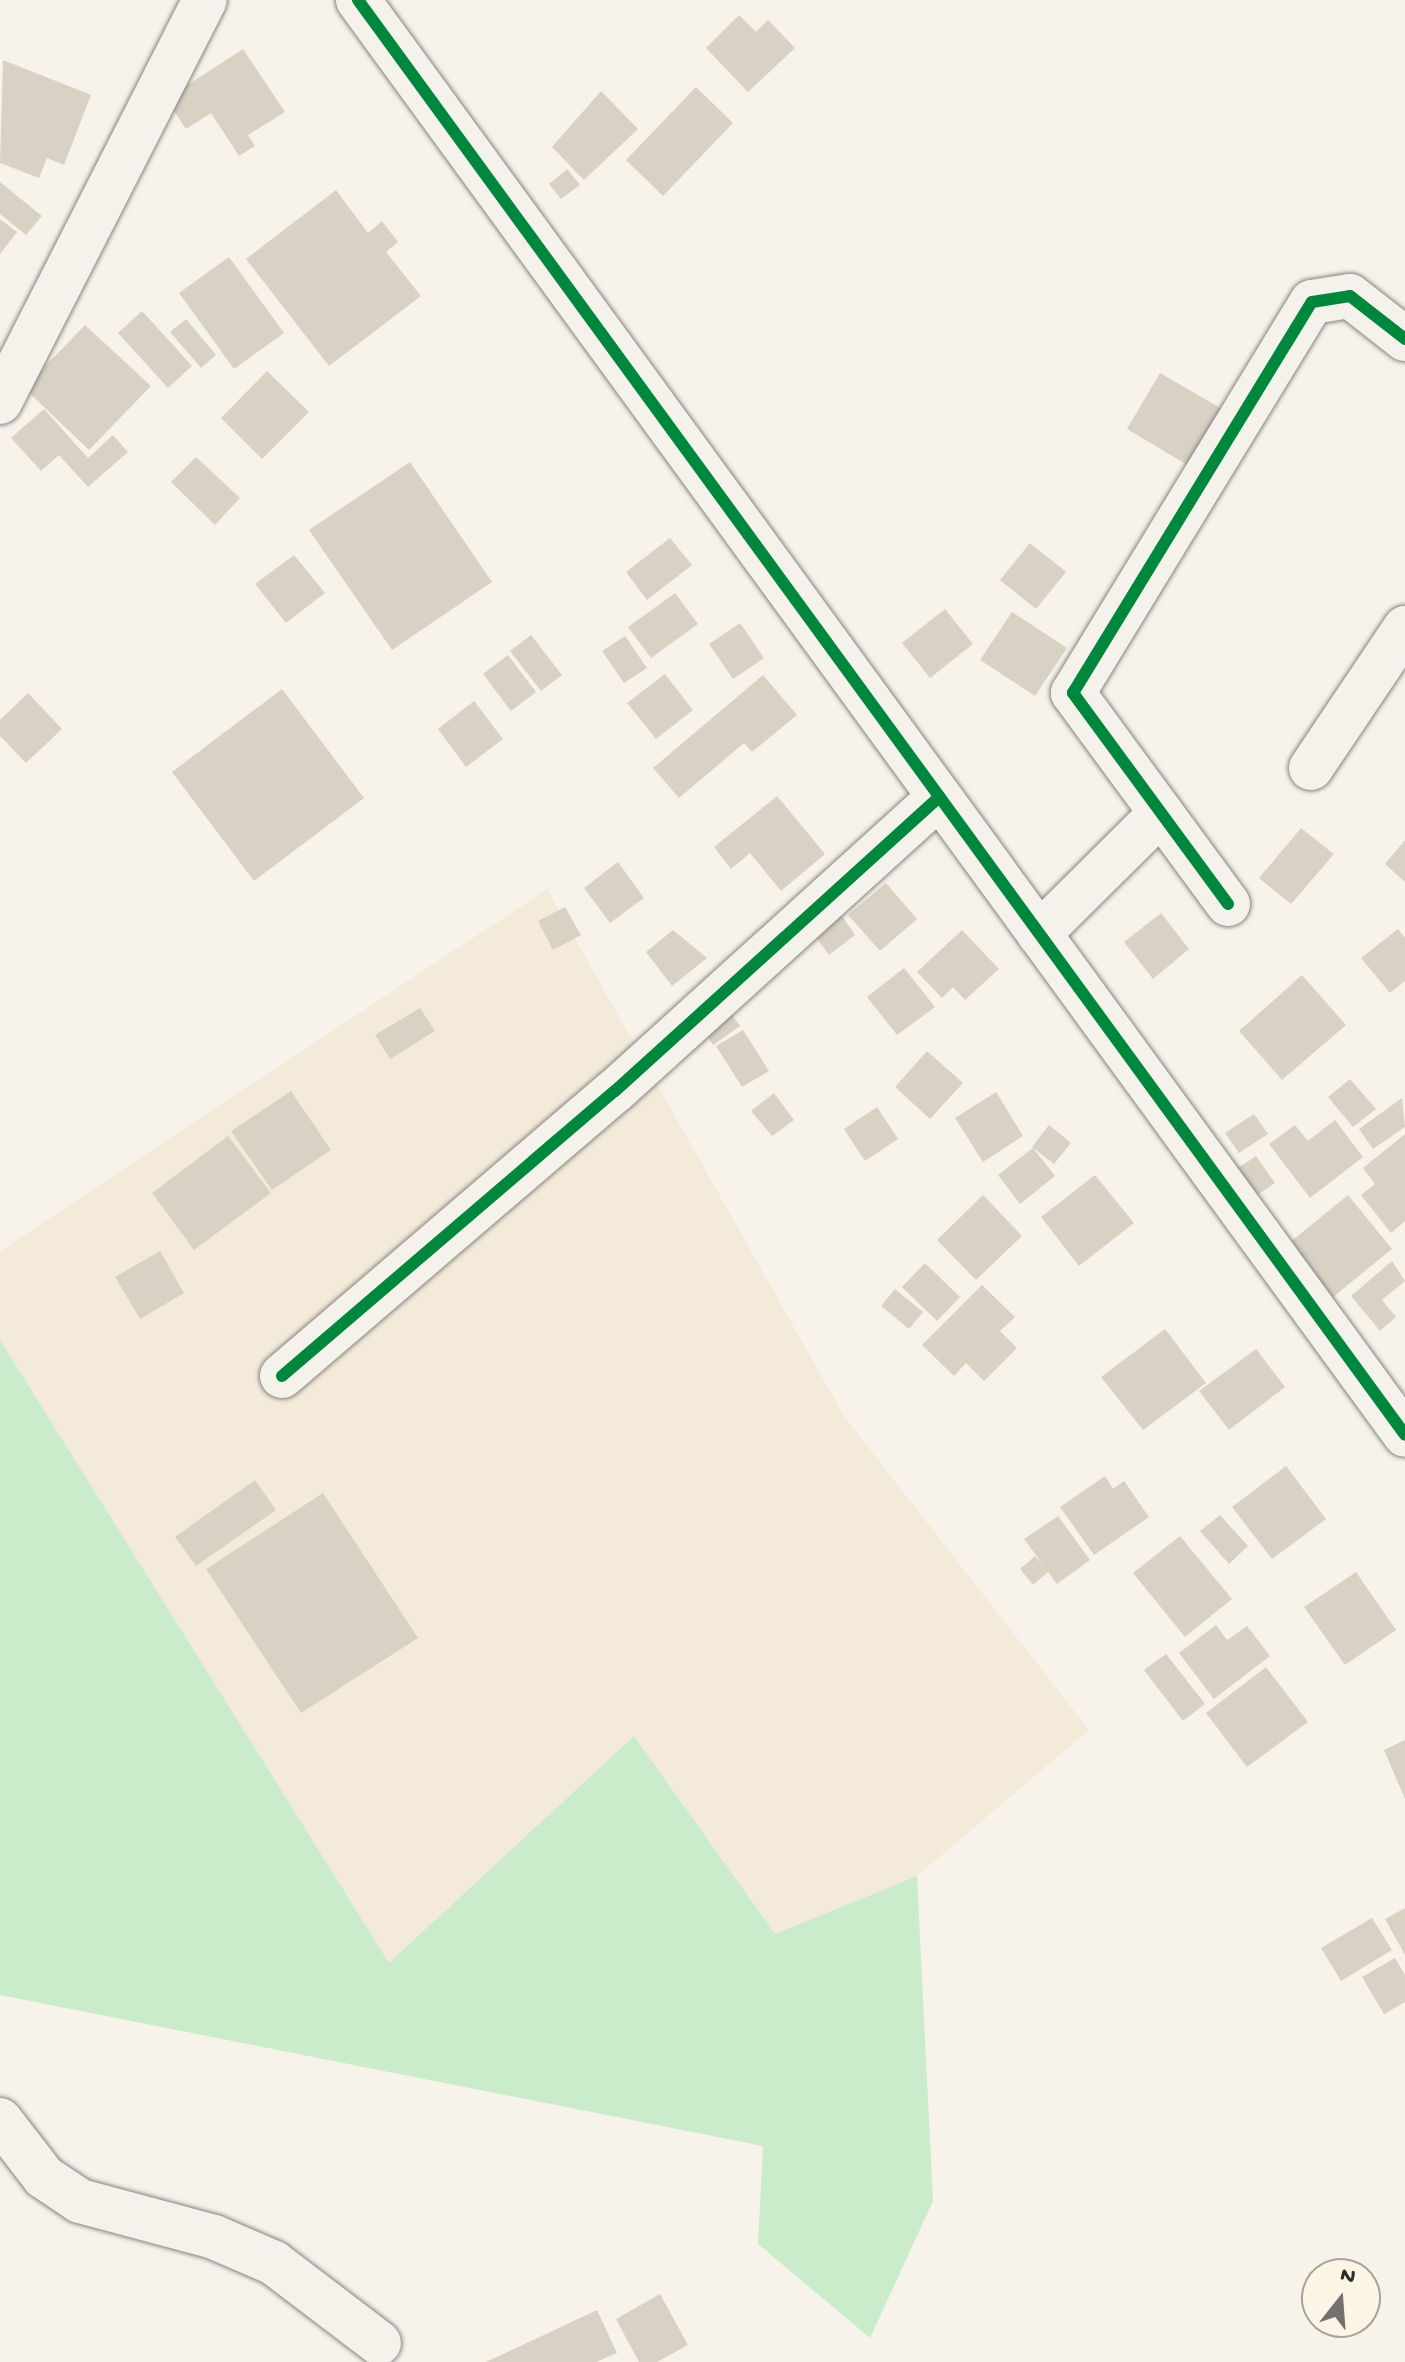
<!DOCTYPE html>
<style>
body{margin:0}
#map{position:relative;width:1405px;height:2362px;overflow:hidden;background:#f7f3ea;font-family:"Gochi Hand",sans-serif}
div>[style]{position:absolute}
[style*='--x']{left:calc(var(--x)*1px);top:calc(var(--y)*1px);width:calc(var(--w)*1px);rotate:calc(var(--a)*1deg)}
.built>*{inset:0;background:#f4ead9}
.green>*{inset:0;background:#caecca}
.building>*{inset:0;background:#dad1c5}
.roads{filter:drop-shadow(0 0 2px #878581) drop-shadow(0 0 2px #878581)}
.minor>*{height:44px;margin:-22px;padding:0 22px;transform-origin:22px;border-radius:22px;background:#f5f2ec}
.cycleway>*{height:12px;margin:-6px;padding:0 6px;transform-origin:6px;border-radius:6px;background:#00873e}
span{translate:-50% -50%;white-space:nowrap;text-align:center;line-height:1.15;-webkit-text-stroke:8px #fcf5e5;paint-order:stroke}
.north{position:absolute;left:1301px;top:2258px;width:80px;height:80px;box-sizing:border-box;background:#fcf5e5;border:2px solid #a8a49b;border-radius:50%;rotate:17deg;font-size:22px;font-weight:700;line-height:32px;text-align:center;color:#2b2b2b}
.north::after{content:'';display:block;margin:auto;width:28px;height:36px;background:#72716e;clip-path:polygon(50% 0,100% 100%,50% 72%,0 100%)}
</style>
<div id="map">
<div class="built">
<div style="clip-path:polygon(547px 889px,844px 1416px,1089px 1730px,917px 1876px,775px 1934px,634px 1736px,389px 1964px,0 1340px,0 1251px)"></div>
</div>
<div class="green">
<div style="clip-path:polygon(0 1340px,389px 1963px,634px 1736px,775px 1934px,917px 1876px,933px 2201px,870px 2338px,758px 2244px,763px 2146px,0 1995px)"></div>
</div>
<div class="building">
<div style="clip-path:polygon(739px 15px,756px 32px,768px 20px,795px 48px,748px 92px,706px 48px)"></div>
<div style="clip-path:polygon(243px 49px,285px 112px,248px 135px,255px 146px,239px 156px,211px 113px,186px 129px,166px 99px)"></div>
<div style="clip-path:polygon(3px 60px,91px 95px,64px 165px,47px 158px,39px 178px,0 163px)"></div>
<div style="clip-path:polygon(696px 87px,733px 123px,663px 196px,626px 160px)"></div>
<div style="clip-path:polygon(601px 91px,638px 129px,584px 180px,552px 147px)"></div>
<div style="clip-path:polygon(567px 169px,580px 185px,561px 199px,549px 184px)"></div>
<div style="clip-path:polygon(0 182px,42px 216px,26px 235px,0 214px)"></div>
<div style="clip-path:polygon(336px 190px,368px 233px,382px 221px,398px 242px,386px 252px,421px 296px,329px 366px,246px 259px)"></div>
<div style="clip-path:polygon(0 219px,17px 232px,0 254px)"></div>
<div style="clip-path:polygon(229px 257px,284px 333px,234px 369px,179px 293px)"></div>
<div style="clip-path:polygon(142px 311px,192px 366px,168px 388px,118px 333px)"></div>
<div style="clip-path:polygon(186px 319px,216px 355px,201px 368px,170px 332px)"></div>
<div style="clip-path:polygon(85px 325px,151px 386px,89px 450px,24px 388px)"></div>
<div style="clip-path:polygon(267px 371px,309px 412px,262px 459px,221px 418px)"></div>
<div style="clip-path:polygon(1160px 373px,1222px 409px,1189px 466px,1127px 429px)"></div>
<div style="clip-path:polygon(44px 409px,88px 458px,113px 435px,128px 452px,88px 487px,59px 455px,41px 471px,11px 438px)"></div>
<div style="clip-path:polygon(196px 457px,240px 498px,215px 525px,171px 482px)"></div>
<div style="clip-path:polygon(410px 462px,492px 582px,392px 650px,309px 530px)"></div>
<div style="clip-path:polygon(670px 538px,692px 565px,647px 600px,626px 572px)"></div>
<div style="clip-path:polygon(1030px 543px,1066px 572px,1036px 609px,1000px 580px)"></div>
<div style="clip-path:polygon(294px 555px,325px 593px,286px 623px,255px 584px)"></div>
<div style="clip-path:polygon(675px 593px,698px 624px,651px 658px,628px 627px)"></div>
<div style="clip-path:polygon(945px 609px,973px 644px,930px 678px,902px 643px)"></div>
<div style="clip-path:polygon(1012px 612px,1067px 648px,1035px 696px,980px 660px)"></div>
<div style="clip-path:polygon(740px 623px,764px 658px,733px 679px,709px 644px)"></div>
<div style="clip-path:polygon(531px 635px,562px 675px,541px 691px,510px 651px)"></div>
<div style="clip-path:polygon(625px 636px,647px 668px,624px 683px,602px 651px)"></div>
<div style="clip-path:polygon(508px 655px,536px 692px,511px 711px,483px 674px)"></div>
<div style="clip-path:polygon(665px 674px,693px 710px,656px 739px,627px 703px)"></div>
<div style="clip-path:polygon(763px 675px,797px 715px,752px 752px,744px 743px,679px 798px,653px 768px)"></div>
<div style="clip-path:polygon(282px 689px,364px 798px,254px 881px,172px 772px)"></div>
<div style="clip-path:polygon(28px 693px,62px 729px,26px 763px,0 736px,0 720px)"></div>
<div style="clip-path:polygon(474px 701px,503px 739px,466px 767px,438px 729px)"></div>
<div style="clip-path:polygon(777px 796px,825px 854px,781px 891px,750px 853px,731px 869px,714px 847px)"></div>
<div style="clip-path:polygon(1301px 828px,1334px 854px,1291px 904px,1259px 878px)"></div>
<div style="clip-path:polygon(1405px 840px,1405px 882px,1385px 864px)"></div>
<div style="clip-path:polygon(618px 862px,644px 898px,610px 923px,584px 888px)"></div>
<div style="clip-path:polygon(886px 883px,917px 919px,880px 951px,848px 915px)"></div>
<div style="clip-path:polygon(565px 907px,581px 935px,553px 950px,538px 921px)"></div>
<div style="clip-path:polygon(1161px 913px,1189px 949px,1153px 979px,1124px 942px)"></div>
<div style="clip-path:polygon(842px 916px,855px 935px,829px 955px,815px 936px)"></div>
<div style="clip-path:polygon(1398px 929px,1405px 938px,1405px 981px,1390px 993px,1361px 958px)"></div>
<div style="clip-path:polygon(673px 930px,707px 958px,672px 986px,646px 952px)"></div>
<div style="clip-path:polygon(962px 930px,999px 969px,965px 1000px,953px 987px,942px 998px,917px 972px)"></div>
<div style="clip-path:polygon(904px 968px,935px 1007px,897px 1035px,867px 997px)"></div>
<div style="clip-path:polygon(1302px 975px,1346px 1025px,1282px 1080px,1239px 1031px)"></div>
<div style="clip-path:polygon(420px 1008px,435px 1031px,390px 1059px,375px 1035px)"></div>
<div style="clip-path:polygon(730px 1012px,740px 1026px,713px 1045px,703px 1030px)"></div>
<div style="clip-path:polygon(743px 1030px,769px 1071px,742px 1087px,716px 1046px)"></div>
<div style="clip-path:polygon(927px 1051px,963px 1083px,930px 1119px,895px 1087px)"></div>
<div style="clip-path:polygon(1350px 1079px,1376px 1109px,1353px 1127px,1328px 1097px)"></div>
<div style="clip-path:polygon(291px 1091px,331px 1150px,272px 1190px,231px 1131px)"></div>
<div style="clip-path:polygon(996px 1092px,1023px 1136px,983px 1162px,955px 1118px)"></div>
<div style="clip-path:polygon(774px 1093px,794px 1120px,772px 1136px,751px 1111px)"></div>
<div style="clip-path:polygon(1402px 1098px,1405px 1127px,1373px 1149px,1359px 1129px)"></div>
<div style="clip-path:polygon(877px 1107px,898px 1139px,865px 1161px,844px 1129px)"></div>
<div style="clip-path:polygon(1254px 1114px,1268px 1134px,1239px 1153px,1225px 1133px)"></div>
<div style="clip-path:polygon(1335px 1120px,1363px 1157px,1310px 1198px,1269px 1144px,1295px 1125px,1308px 1141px)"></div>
<div style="clip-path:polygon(1049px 1125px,1071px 1143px,1054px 1164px,1032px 1147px)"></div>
<div style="clip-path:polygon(1405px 1134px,1405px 1221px,1391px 1233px,1361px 1195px,1375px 1184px,1363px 1168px)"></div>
<div style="clip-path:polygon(228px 1136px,271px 1193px,194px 1250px,152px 1193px)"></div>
<div style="clip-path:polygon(1033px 1148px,1055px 1176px,1020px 1204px,998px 1175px)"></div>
<div style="clip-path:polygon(1256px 1156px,1275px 1183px,1257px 1195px,1238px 1168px)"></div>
<div style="clip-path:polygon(1095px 1175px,1134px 1223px,1079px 1266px,1041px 1217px)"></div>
<div style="clip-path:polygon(983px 1195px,1022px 1236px,976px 1280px,937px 1240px)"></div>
<div style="clip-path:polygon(1348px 1195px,1392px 1249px,1333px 1297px,1289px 1243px)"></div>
<div style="clip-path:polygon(160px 1251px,184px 1293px,140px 1319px,115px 1277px)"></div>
<div style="clip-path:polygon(1392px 1261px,1405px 1281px,1382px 1300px,1396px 1317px,1380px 1331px,1351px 1296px)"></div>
<div style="clip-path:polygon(925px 1263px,960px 1297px,937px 1321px,902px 1287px)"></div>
<div style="clip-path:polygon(982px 1285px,1015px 1317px,1000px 1331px,1017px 1348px,984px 1381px,966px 1363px,954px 1376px,922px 1345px)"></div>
<div style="clip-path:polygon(895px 1289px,923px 1312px,909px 1329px,881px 1306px)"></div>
<div style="clip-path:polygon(1165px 1329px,1206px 1383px,1143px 1430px,1101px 1377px)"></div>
<div style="clip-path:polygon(1256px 1349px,1285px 1387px,1229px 1430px,1199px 1391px)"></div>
<div style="clip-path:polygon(1286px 1466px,1326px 1519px,1272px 1559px,1232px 1507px)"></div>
<div style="clip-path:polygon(1105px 1476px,1113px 1489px,1124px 1481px,1149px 1517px,1094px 1555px,1060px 1507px)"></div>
<div style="clip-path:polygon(255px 1480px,276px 1510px,196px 1566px,175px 1537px)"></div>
<div style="clip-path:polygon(323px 1493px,418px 1638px,301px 1713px,206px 1569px)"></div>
<div style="clip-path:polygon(1220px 1515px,1248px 1546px,1229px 1564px,1200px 1531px)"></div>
<div style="clip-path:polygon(1058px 1516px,1090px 1560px,1057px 1584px,1048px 1572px,1033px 1585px,1020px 1569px,1035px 1556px,1044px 1566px,1024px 1539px)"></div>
<div style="clip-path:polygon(1180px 1536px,1232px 1599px,1185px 1637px,1133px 1573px)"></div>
<div style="clip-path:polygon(1356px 1572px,1396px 1630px,1345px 1665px,1304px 1607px)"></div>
<div style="clip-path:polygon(1216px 1625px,1227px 1640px,1247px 1626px,1270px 1656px,1214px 1699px,1179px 1653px)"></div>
<div style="clip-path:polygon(1166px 1654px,1205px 1704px,1183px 1721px,1144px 1670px)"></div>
<div style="clip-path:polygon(1266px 1667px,1308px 1722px,1247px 1767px,1206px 1713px)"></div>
<div style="clip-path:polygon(1405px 1740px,1405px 1799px,1384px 1750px)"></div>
<div style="clip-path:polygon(1405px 1908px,1405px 1955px,1385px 1919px)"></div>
<div style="clip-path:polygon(1372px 1918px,1392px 1950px,1341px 1981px,1321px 1948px)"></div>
<div style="clip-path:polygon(1395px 1958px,1405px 1975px,1405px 2002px,1384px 2014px,1362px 1977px)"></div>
<div style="clip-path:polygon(660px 2294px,688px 2345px,657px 2362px,639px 2362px,616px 2319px)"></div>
<div style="clip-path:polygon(597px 2310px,617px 2353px,596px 2362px,486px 2362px)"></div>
</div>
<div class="roads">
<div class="minor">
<div style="--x:358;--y:0;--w:1776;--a:53.88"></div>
<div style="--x:0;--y:402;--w:451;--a:-63"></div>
<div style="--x:1311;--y:768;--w:169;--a:-56.1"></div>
<div style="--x:1228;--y:904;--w:262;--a:-126.3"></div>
<div style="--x:1073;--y:693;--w:458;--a:-58.6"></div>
<div style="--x:1312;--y:302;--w:38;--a:-9"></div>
<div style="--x:1350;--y:296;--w:70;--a:38"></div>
<div style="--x:1039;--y:934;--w:172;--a:-44.8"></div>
<div style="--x:282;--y:1376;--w:438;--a:-40.6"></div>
<div style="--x:615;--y:1091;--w:438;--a:-42.2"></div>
<div style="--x:0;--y:2120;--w:72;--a:52.3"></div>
<div style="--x:44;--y:2177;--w:43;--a:33.7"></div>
<div style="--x:80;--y:2201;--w:139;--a:15"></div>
<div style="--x:214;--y:2237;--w:65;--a:23.4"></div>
<div style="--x:274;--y:2263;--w:132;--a:37.3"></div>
</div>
</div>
<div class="cycleway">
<div style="--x:358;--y:0;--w:1776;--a:53.88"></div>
<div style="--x:1228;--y:904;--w:262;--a:-126.3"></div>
<div style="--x:1073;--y:693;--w:458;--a:-58.6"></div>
<div style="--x:1312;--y:302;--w:38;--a:-9"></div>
<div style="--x:1350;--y:296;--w:70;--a:38"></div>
<div style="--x:282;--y:1376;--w:438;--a:-40.6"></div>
<div style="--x:615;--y:1091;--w:438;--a:-42.2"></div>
</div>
<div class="north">N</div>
</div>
